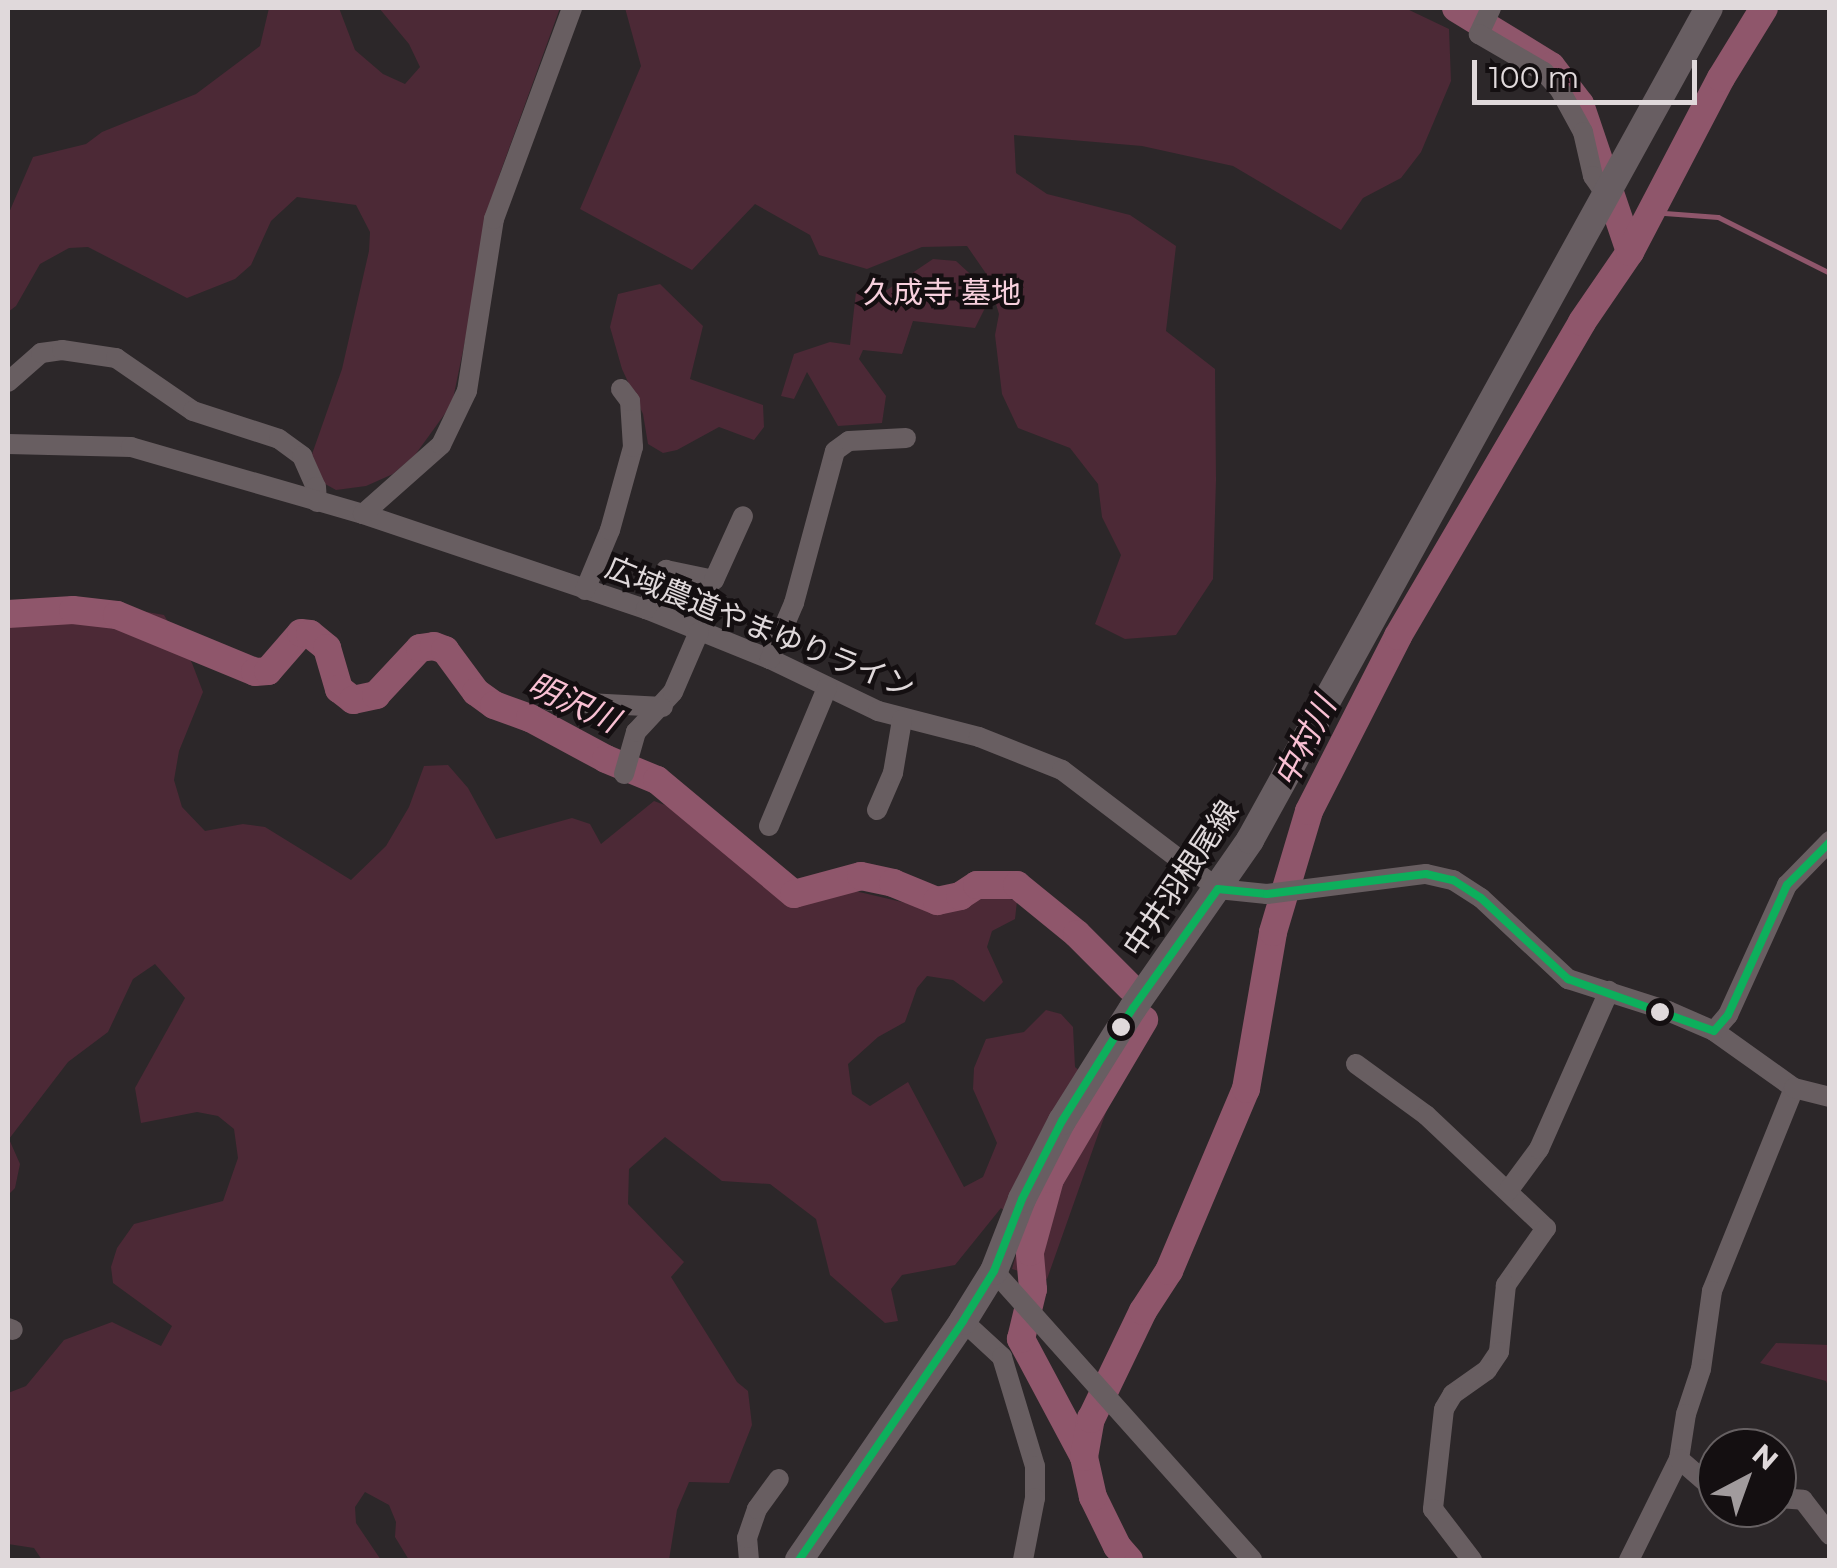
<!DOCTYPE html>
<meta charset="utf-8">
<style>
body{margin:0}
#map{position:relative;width:1837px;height:1568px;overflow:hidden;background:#2c2729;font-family:Montserrat,"Noto Sans JP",sans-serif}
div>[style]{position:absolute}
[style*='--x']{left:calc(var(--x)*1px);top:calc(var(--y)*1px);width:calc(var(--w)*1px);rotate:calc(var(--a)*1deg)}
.green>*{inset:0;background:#4c2936}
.stream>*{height:5px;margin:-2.5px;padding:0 2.5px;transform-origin:2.5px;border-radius:2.5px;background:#8f566b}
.river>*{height:28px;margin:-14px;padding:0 14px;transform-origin:14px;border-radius:14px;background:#8f566b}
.minor>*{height:20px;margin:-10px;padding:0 10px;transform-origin:10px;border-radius:10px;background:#685e61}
.major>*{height:28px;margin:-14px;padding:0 14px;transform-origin:14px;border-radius:14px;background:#685e62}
.bus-1>*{height:8px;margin:-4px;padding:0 4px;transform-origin:4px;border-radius:4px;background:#0daf5c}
.dots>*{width:28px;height:28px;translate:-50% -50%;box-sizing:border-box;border:5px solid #140f11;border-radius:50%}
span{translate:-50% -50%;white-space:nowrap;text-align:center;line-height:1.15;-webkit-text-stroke:9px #140f11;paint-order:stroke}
.park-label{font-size:30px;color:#f7d0dd}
.street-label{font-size:30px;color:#e0d9db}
.water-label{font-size:32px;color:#f9c0d3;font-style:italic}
.frame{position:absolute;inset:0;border:10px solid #e0d9db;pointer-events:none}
.north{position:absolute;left:1697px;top:1428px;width:100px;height:100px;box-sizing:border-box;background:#140f11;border:2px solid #666062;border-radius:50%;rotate:41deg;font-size:28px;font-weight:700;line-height:40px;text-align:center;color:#e0d9db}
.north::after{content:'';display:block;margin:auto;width:35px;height:45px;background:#a19b9d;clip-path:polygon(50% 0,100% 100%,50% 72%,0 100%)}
.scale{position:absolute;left:1472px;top:60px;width:225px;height:45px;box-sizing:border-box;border:5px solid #e0d9db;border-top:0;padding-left:12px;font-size:30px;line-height:35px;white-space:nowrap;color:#e0d9db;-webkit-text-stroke:8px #140f11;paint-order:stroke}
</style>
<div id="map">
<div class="green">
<div style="clip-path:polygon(269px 8px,339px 8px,355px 50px,383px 74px,405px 84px,420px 67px,409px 44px,379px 8px,560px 8px,499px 176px,452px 404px,415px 455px,393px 474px,366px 486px,336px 490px,318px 480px,311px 457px,342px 369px,369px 251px,370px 232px,356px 205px,297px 197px,271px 221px,251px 265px,235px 279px,187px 298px,88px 247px,69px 248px,40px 264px,16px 306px,8px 312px,8px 215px,33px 157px,86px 144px,102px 132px,196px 94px,260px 46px)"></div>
<div style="clip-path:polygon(625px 8px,1405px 8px,1449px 29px,1451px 81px,1421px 152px,1401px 178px,1363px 198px,1341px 230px,1233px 166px,1142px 146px,1014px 135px,1016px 173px,1047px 194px,1130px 215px,1176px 246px,1166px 331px,1215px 369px,1216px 480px,1213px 579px,1176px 635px,1125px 639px,1095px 624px,1121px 555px,1102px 517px,1098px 484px,1070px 448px,1018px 428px,1002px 394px,995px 335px,999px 314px,987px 275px,967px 246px,922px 247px,867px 269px,819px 255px,810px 235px,755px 204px,692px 270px,580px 209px,641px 66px)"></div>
<div style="clip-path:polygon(933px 259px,956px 261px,979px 282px,985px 308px,975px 328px,913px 321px,902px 354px,863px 350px,859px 359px,886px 396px,882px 423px,838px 426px,807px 372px,794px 399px,781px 396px,794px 354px,830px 342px,850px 345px,856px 292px,881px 294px)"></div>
<div style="clip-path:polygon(660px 284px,703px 326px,690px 379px,763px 405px,764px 427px,754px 440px,719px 427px,677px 450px,663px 453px,648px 444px,643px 414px,622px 369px,610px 327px,618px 294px)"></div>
<div style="clip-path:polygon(80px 600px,164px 615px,192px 663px,203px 692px,179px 751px,174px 780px,182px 807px,205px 831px,243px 824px,265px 827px,351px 880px,386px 846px,409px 807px,424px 766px,448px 765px,468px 788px,496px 839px,572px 818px,590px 824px,601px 844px,654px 801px,673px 808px,793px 907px,855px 891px,936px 910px,993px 894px,1017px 901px,1015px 919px,992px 931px,987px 947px,1003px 982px,984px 1002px,953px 980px,927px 976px,917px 988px,905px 1022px,878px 1037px,848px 1064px,852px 1094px,870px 1106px,908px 1082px,964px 1187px,983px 1177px,997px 1143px,973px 1089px,974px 1068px,986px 1039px,1024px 1032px,1046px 1010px,1061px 1014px,1073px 1027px,1075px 1067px,1111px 1098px,1047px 1279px,1012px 1269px,1024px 1227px,1001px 1208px,955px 1265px,902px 1275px,891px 1289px,898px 1321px,885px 1323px,830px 1275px,816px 1219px,770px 1184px,722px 1181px,665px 1137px,629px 1169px,628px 1204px,684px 1262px,671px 1277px,737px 1382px,748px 1391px,752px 1425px,729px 1483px,689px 1482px,677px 1510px,669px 1560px,409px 1560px,395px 1537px,396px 1522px,389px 1505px,365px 1492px,355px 1507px,356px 1523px,381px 1560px,42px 1560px,34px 1548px,8px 1544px,8px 1393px,26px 1386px,64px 1340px,112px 1322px,161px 1346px,172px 1326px,113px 1283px,111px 1267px,117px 1248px,134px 1224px,223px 1201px,238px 1158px,234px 1129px,218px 1116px,197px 1112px,141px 1123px,135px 1088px,185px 998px,155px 964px,133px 979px,108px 1032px,68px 1062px,9px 1139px,20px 1164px,15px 1188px,8px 1195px,8px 608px)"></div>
<div style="clip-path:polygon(1776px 1343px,1829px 1345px,1829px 1389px,1826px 1381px,1760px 1363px)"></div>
</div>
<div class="stream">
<div style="--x:1651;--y:212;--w:67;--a:4.3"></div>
<div style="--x:1718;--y:217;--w:125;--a:26.6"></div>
</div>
<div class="river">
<div style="--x:1456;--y:8;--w:111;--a:31.4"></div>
<div style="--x:1551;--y:66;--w:48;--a:52.7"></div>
<div style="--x:1580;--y:104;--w:156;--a:71.3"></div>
<div style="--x:8;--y:614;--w:65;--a:-3.5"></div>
<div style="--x:73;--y:610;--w:44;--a:6.5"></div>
<div style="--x:117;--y:615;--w:149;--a:22.4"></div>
<div style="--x:255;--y:672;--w:13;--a:-4"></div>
<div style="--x:268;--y:671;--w:50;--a:-49"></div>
<div style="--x:301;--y:633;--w:9;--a:6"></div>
<div style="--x:310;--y:634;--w:22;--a:39"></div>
<div style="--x:327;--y:648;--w:43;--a:73.7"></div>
<div style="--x:339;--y:689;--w:18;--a:38"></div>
<div style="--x:353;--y:700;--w:24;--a:-12"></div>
<div style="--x:376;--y:695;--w:64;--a:-46.9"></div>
<div style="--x:420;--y:648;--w:14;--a:-8"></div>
<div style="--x:434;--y:646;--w:12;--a:20"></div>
<div style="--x:445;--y:650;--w:52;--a:53.6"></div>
<div style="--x:476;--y:692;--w:22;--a:36"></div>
<div style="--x:494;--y:705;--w:38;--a:20"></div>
<div style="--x:530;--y:718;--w:86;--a:28.3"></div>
<div style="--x:606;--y:759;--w:55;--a:22.4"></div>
<div style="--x:657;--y:780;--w:178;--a:39.8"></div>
<div style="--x:794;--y:894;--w:69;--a:-15"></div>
<div style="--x:861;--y:876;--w:33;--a:12"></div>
<div style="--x:893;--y:883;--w:48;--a:22.2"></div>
<div style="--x:937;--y:901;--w:24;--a:-12"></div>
<div style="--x:960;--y:896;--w:20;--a:-33"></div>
<div style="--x:977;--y:885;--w:40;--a:0"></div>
<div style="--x:1017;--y:885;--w:77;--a:39.2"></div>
<div style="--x:1077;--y:934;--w:76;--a:45"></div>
<div style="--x:1084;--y:1457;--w:134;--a:-118.1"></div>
<div style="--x:1021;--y:1339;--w:51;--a:-76.5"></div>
<div style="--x:1033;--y:1289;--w:37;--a:-95"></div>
<div style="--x:1030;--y:1252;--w:76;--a:-74.7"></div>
<div style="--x:1050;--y:1179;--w:185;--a:-59.4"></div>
<div style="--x:1129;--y:1560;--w:18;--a:-131"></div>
<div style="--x:1117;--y:1546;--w:55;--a:-116.1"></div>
<div style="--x:1093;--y:1497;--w:41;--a:-102.7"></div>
<div style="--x:1084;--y:1457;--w:39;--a:-80"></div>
<div style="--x:1091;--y:1419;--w:120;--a:-64.3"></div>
<div style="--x:1143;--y:1311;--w:48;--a:-57"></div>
<div style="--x:1169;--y:1271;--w:198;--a:-67.1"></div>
<div style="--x:1246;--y:1089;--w:159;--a:-80.2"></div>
<div style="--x:1273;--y:932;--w:126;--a:-73.4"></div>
<div style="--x:1309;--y:811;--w:196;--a:-63"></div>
<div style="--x:1398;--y:636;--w:364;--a:-59.6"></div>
<div style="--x:1582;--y:322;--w:85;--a:-55.6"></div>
<div style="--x:1630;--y:252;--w:196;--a:-62.4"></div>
<div style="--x:1721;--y:78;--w:82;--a:-58.4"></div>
</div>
<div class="minor">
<div style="--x:1491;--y:8;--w:29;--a:115"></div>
<div style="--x:1479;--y:34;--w:75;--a:30.3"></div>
<div style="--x:1544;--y:72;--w:24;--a:48"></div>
<div style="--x:1560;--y:90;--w:48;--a:61.3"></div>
<div style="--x:1583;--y:132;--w:45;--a:77.2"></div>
<div style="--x:1593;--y:176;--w:21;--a:55"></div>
<div style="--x:8;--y:382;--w:44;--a:-41.3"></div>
<div style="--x:41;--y:353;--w:21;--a:-8"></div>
<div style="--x:62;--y:350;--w:55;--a:8.4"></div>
<div style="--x:116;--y:358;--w:93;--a:34.5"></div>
<div style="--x:193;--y:411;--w:90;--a:18"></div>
<div style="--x:279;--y:439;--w:29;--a:36"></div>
<div style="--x:302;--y:456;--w:34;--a:66"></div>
<div style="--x:316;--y:487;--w:15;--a:86"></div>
<div style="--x:8;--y:444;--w:123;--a:1.4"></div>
<div style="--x:131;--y:447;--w:241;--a:16.1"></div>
<div style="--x:363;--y:514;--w:299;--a:18.6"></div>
<div style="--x:646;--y:609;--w:134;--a:22"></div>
<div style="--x:770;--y:659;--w:120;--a:25.7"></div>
<div style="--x:878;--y:711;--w:104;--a:14.4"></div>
<div style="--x:979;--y:737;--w:89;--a:21.7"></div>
<div style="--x:1062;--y:770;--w:196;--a:37.3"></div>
<div style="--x:1218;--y:889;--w:49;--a:5.8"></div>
<div style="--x:1267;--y:894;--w:160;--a:-7.2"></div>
<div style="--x:1426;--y:874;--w:28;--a:13"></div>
<div style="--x:1453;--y:880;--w:33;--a:33"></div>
<div style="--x:1481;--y:898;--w:119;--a:43"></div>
<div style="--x:1568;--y:979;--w:105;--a:17.7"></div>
<div style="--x:1668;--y:1011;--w:50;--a:23.5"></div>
<div style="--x:1714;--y:1031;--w:98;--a:35.5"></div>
<div style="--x:1794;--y:1088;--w:219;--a:112"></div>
<div style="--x:1712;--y:1291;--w:79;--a:98"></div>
<div style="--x:1701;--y:1369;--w:47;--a:108.4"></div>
<div style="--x:1686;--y:1414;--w:46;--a:98.8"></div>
<div style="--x:1679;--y:1459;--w:113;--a:116.3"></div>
<div style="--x:363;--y:514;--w:104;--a:-41.5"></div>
<div style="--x:441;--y:445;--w:60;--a:-64.3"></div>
<div style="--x:467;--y:391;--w:174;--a:-81.1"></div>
<div style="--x:494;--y:219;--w:225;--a:-69.7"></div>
<div style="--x:585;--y:590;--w:65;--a:-67.4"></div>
<div style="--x:610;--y:530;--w:86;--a:-74.5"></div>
<div style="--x:633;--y:447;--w:46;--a:-93.7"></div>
<div style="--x:630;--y:401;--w:15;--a:-127"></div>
<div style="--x:646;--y:609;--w:44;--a:-62.9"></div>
<div style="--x:666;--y:570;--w:49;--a:11.8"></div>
<div style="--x:714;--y:580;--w:70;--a:-65.6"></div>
<div style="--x:770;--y:659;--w:61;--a:-66.8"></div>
<div style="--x:794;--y:603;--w:157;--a:-74.9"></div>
<div style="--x:835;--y:451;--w:17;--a:-36"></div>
<div style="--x:849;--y:441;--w:57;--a:-3"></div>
<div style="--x:550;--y:701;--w:113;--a:3"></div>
<div style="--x:624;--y:774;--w:44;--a:-74.1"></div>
<div style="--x:636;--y:732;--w:54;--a:-47.2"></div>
<div style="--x:673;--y:692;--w:65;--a:-66.6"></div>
<div style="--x:877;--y:810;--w:40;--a:-66.6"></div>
<div style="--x:893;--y:773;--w:54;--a:-80.4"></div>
<div style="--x:769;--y:826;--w:150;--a:-67.2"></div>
<div style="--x:1714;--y:1031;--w:21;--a:-49"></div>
<div style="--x:1728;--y:1015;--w:143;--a:-65.6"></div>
<div style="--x:1787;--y:885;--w:62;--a:-45.7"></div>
<div style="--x:1356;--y:1064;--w:87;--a:36.1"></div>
<div style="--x:1426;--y:1115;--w:165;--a:43.3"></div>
<div style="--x:1546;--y:1228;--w:70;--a:125.1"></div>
<div style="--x:1506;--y:1285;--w:67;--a:96"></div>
<div style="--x:1499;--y:1352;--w:22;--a:124"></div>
<div style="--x:1487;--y:1370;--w:42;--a:144.8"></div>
<div style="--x:1453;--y:1394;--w:17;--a:121"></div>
<div style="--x:1444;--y:1409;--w:101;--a:96.3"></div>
<div style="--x:1433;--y:1509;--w:64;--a:52.6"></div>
<div style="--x:1794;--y:1088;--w:37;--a:14"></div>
<div style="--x:1508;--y:1191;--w:52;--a:-53.6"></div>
<div style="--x:1539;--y:1149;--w:173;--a:-66.1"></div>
<div style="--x:994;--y:1271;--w:387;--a:48.2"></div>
<div style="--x:963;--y:1321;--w:53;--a:42.7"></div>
<div style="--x:1002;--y:1357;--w:114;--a:73.2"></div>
<div style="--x:1035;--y:1466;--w:32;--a:90"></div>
<div style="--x:1035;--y:1498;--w:63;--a:101"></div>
<div style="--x:8;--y:1328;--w:5;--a:22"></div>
<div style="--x:1679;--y:1459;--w:50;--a:41"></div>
<div style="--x:1777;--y:1498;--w:26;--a:4"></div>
<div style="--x:1803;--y:1500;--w:44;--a:52.4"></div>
<div style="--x:1745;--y:1508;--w:2;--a:0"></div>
<div style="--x:749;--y:1560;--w:22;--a:-95"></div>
<div style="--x:747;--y:1538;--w:31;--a:-71"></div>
<div style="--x:757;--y:1509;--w:37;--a:-54"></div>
</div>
<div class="major">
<div style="--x:799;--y:1560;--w:290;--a:-55.5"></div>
<div style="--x:963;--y:1321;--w:59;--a:-58.2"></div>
<div style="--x:994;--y:1271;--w:77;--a:-68.7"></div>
<div style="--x:1022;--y:1199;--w:88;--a:-62.9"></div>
<div style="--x:1062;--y:1121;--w:133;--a:-57.9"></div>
<div style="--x:1133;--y:1008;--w:205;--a:-55.1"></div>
<div style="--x:1250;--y:840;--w:950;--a:-61.12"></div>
</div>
<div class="bus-1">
<div style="--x:799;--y:1560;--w:290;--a:-55.5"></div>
<div style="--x:963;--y:1321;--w:59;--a:-58.2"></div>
<div style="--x:994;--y:1271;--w:77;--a:-68.7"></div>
<div style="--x:1022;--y:1199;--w:88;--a:-62.9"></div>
<div style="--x:1062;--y:1121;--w:133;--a:-57.9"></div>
<div style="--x:1133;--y:1008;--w:146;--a:-54.5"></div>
<div style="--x:1218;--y:889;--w:49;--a:5.8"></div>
<div style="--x:1267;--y:894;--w:160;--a:-7.2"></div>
<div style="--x:1426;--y:874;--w:28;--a:13"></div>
<div style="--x:1453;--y:880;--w:33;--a:33"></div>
<div style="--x:1481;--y:898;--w:119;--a:43"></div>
<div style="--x:1568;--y:979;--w:155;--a:19.6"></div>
<div style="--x:1714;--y:1031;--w:21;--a:-49"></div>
<div style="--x:1728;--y:1015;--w:143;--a:-65.6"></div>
<div style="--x:1787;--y:885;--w:61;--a:-45"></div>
</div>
<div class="dots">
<div style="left:1660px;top:1012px;background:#e0d9db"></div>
<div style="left:1121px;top:1027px;background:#e0d9db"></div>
</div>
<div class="park-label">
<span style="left:942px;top:293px">久成寺 墓地</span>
</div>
<div class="street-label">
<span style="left:760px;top:628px;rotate:22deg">広域農道やまゆりライン</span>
<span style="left:1181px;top:879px;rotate:-56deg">中井羽根尾線</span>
</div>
<div class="water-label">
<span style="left:573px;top:703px;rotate:25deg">明沢川</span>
<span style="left:1305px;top:742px;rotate:-63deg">中村川</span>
</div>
<div class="frame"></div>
<div class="north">N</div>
<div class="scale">100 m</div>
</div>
